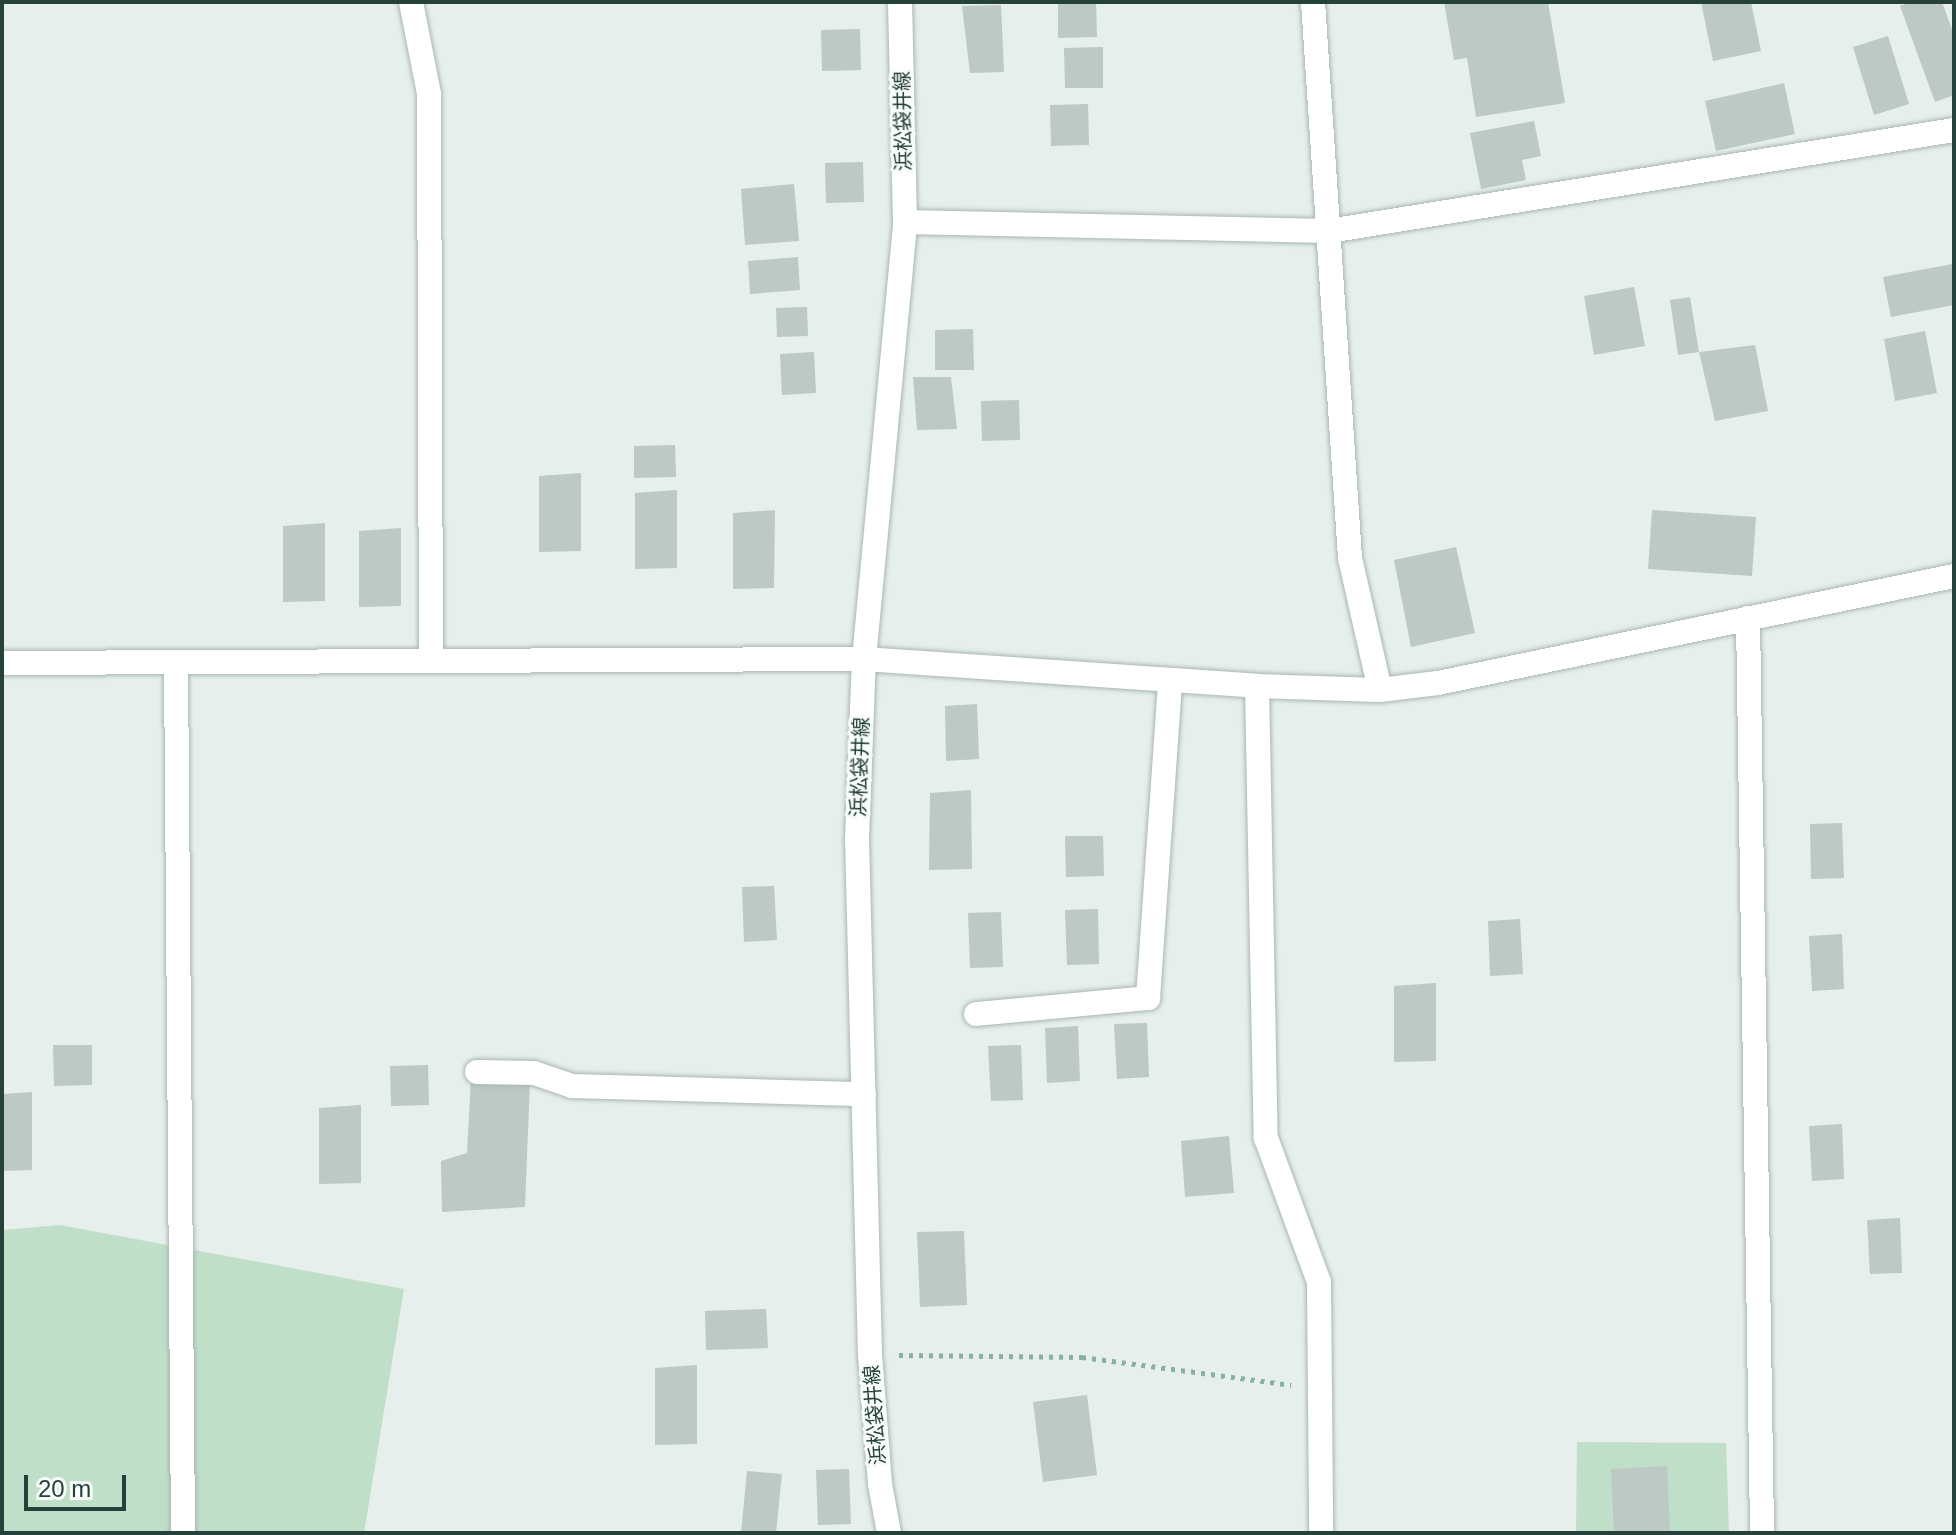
<!DOCTYPE html>
<meta charset="utf-8">
<style>
body{margin:0}
#map{position:relative;width:1956px;height:1535px;overflow:hidden;background:#e6efeb;font-family:Helvetica,"Noto Sans JP",sans-serif}
div>[style]{position:absolute}
[style*='--x']{left:calc(var(--x)*1px);top:calc(var(--y)*1px);width:calc(var(--w)*1px);rotate:calc(var(--a)*1deg)}
.green>*{inset:0;background:#c0dfc9}
.building>*{inset:0;background:#bcc9c4}
.path>*{height:5px;margin-top:-2.5px;transform-origin:0;background:repeating-linear-gradient(90deg,#88b1a4 0 4px,transparent 0 10px)}
.roads{filter:drop-shadow(0 0 2px #a8b7b2) drop-shadow(0 0 2px #a8b7b2)}
.street>*{height:24px;margin:-12px;padding:0 12px;transform-origin:12px;border-radius:12px;background:#fff}
.secondary>*{height:24px;margin:-12px;padding:0 12px;transform-origin:12px;border-radius:12px;background:#fff}
span{translate:-50% -50%;white-space:nowrap;text-align:center;line-height:1.15;-webkit-text-stroke:6px #f7fbf9;paint-order:stroke}
.street-label{font-size:20px;color:#254139}
.frame{position:absolute;inset:0;border:4px solid #254139;pointer-events:none}
.scale{position:absolute;left:24px;top:1475px;width:102px;height:36px;box-sizing:border-box;border:4px solid #254139;border-top:0;padding-left:10px;font-size:24px;line-height:28px;white-space:nowrap;color:#254139;-webkit-text-stroke:6px #f7fbf9;paint-order:stroke}
</style>
<div id="map">
<div class="green">
<div style="clip-path:polygon(60px 1225px,404px 1289px,364px 1533px,2px 1533px,2px 1230px)"></div>
<div style="clip-path:polygon(1577px 1442px,1726px 1443px,1729px 1533px,1576px 1533px)"></div>
</div>
<div class="building">
<div style="clip-path:polygon(1058px 2px,1096px 2px,1097px 37px,1058px 38px)"></div>
<div style="clip-path:polygon(1444px 2px,1548px 2px,1565px 103px,1476px 117px,1467px 58px,1454px 60px)"></div>
<div style="clip-path:polygon(1701px 2px,1751px 2px,1761px 51px,1713px 61px)"></div>
<div style="clip-path:polygon(1910px 2px,1942px 2px,1954px 35px,1954px 95px,1935px 102px,1900px 6px)"></div>
<div style="clip-path:polygon(1001px 5px,1004px 72px,970px 73px,962px 6px)"></div>
<div style="clip-path:polygon(860px 29px,861px 70px,822px 71px,821px 30px)"></div>
<div style="clip-path:polygon(1888px 36px,1909px 104px,1874px 115px,1853px 47px)"></div>
<div style="clip-path:polygon(1103px 47px,1103px 88px,1065px 88px,1064px 48px)"></div>
<div style="clip-path:polygon(1784px 83px,1795px 134px,1716px 151px,1705px 101px)"></div>
<div style="clip-path:polygon(1088px 104px,1089px 145px,1051px 146px,1050px 105px)"></div>
<div style="clip-path:polygon(1534px 121px,1541px 156px,1522px 160px,1526px 180px,1481px 189px,1470px 133px)"></div>
<div style="clip-path:polygon(863px 162px,864px 202px,826px 203px,825px 163px)"></div>
<div style="clip-path:polygon(794px 184px,799px 241px,745px 245px,741px 189px)"></div>
<div style="clip-path:polygon(798px 257px,800px 290px,750px 294px,748px 261px)"></div>
<div style="clip-path:polygon(1952px 264px,1954px 305px,1891px 317px,1883px 277px)"></div>
<div style="clip-path:polygon(1634px 287px,1645px 346px,1594px 355px,1584px 296px)"></div>
<div style="clip-path:polygon(1690px 297px,1699px 352px,1755px 345px,1768px 411px,1715px 421px,1699px 352px,1678px 355px,1670px 300px)"></div>
<div style="clip-path:polygon(807px 307px,808px 336px,777px 337px,776px 308px)"></div>
<div style="clip-path:polygon(973px 329px,974px 370px,935px 370px,935px 330px)"></div>
<div style="clip-path:polygon(1925px 331px,1937px 393px,1895px 401px,1884px 339px)"></div>
<div style="clip-path:polygon(814px 352px,816px 393px,782px 395px,780px 354px)"></div>
<div style="clip-path:polygon(913px 377px,951px 377px,957px 429px,917px 430px)"></div>
<div style="clip-path:polygon(1019px 400px,1020px 440px,982px 441px,981px 401px)"></div>
<div style="clip-path:polygon(675px 445px,676px 477px,634px 478px,634px 446px)"></div>
<div style="clip-path:polygon(581px 473px,581px 551px,539px 552px,539px 476px)"></div>
<div style="clip-path:polygon(677px 490px,677px 568px,635px 569px,635px 493px)"></div>
<div style="clip-path:polygon(775px 510px,774px 588px,733px 589px,733px 513px)"></div>
<div style="clip-path:polygon(1652px 510px,1756px 517px,1752px 576px,1648px 569px)"></div>
<div style="clip-path:polygon(325px 523px,325px 601px,283px 602px,283px 526px)"></div>
<div style="clip-path:polygon(401px 528px,401px 606px,359px 607px,359px 531px)"></div>
<div style="clip-path:polygon(1456px 547px,1475px 633px,1411px 647px,1394px 560px)"></div>
<div style="clip-path:polygon(977px 704px,979px 759px,946px 761px,945px 706px)"></div>
<div style="clip-path:polygon(971px 790px,972px 869px,929px 870px,930px 793px)"></div>
<div style="clip-path:polygon(1842px 823px,1844px 878px,1811px 879px,1810px 824px)"></div>
<div style="clip-path:polygon(1065px 836px,1103px 836px,1104px 876px,1066px 877px)"></div>
<div style="clip-path:polygon(774px 886px,777px 940px,744px 942px,742px 887px)"></div>
<div style="clip-path:polygon(1098px 909px,1099px 964px,1067px 965px,1065px 910px)"></div>
<div style="clip-path:polygon(1001px 912px,1003px 967px,970px 968px,968px 913px)"></div>
<div style="clip-path:polygon(1520px 919px,1523px 974px,1490px 976px,1488px 921px)"></div>
<div style="clip-path:polygon(1842px 934px,1844px 989px,1812px 991px,1809px 936px)"></div>
<div style="clip-path:polygon(1436px 983px,1436px 1061px,1394px 1062px,1394px 986px)"></div>
<div style="clip-path:polygon(1147px 1023px,1149px 1077px,1117px 1079px,1114px 1024px)"></div>
<div style="clip-path:polygon(1078px 1026px,1080px 1081px,1047px 1083px,1045px 1028px)"></div>
<div style="clip-path:polygon(53px 1045px,92px 1045px,92px 1085px,54px 1086px)"></div>
<div style="clip-path:polygon(1021px 1045px,1023px 1100px,991px 1101px,988px 1046px)"></div>
<div style="clip-path:polygon(428px 1065px,429px 1105px,391px 1106px,390px 1066px)"></div>
<div style="clip-path:polygon(471px 1078px,530px 1081px,525px 1207px,442px 1212px,441px 1161px,467px 1153px)"></div>
<div style="clip-path:polygon(32px 1092px,32px 1170px,2px 1171px,2px 1094px)"></div>
<div style="clip-path:polygon(361px 1105px,361px 1183px,319px 1184px,319px 1108px)"></div>
<div style="clip-path:polygon(1842px 1124px,1844px 1179px,1812px 1181px,1809px 1126px)"></div>
<div style="clip-path:polygon(1229px 1136px,1234px 1193px,1185px 1197px,1181px 1141px)"></div>
<div style="clip-path:polygon(1900px 1218px,1902px 1273px,1870px 1274px,1867px 1220px)"></div>
<div style="clip-path:polygon(964px 1231px,967px 1305px,920px 1307px,917px 1232px)"></div>
<div style="clip-path:polygon(766px 1309px,768px 1348px,706px 1350px,705px 1311px)"></div>
<div style="clip-path:polygon(697px 1365px,697px 1444px,655px 1445px,655px 1368px)"></div>
<div style="clip-path:polygon(1087px 1395px,1097px 1475px,1043px 1482px,1033px 1402px)"></div>
<div style="clip-path:polygon(1667px 1466px,1670px 1533px,1614px 1533px,1611px 1469px)"></div>
<div style="clip-path:polygon(849px 1469px,851px 1524px,818px 1525px,816px 1470px)"></div>
<div style="clip-path:polygon(747px 1471px,782px 1474px,776px 1533px,741px 1533px)"></div>
</div>
<div class="path">
<div style="--x:899;--y:1355;--w:183;--a:0.6"></div>
<div style="--x:1082;--y:1357;--w:211;--a:7.6"></div>
</div>
<div class="roads">
<div class="street">
<div style="--x:411;--y:2;--w:94;--a:78.9"></div>
<div style="--x:429;--y:94;--w:567;--a:89.8"></div>
<div style="--x:1313;--y:2;--w:557;--a:86.19"></div>
<div style="--x:1350;--y:558;--w:135;--a:77.2"></div>
<div style="--x:905;--y:222;--w:424;--a:1.2"></div>
<div style="--x:1329;--y:231;--w:633;--a:-9.18"></div>
<div style="--x:1748;--y:618;--w:915;--a:89.12"></div>
<div style="--x:176;--y:663;--w:870;--a:89.54"></div>
<div style="--x:1257;--y:686;--w:452;--a:88.9"></div>
<div style="--x:1266;--y:1138;--w:153;--a:69.8"></div>
<div style="--x:1319;--y:1282;--w:251;--a:89.5"></div>
<div style="--x:976;--y:1014;--w:173;--a:-5.3"></div>
<div style="--x:1148;--y:998;--w:318;--a:-86"></div>
<div style="--x:477;--y:1072;--w:57;--a:1"></div>
<div style="--x:534;--y:1073;--w:40;--a:18.9"></div>
<div style="--x:572;--y:1086;--w:292;--a:1.6"></div>
</div>
<div class="secondary">
<div style="--x:2;--y:663;--w:862;--a:-0.27"></div>
<div style="--x:864;--y:659;--w:394;--a:3.9"></div>
<div style="--x:1257;--y:686;--w:123;--a:1.9"></div>
<div style="--x:1380;--y:690;--w:58;--a:-6.9"></div>
<div style="--x:1438;--y:683;--w:527;--a:-11.72"></div>
<div style="--x:889;--y:1533;--w:50;--a:-100.4"></div>
<div style="--x:880;--y:1484;--w:129;--a:-94.4"></div>
<div style="--x:870;--y:1355;--w:516;--a:-91.44"></div>
<div style="--x:857;--y:839;--w:180;--a:-87.8"></div>
<div style="--x:864;--y:659;--w:439;--a:-84.6"></div>
<div style="--x:905;--y:222;--w:220;--a:-91.3"></div>
</div>
</div>
<div class="street-label">
<span style="left:903px;top:121px;rotate:-91deg">浜松袋井線</span>
<span style="left:860px;top:767px;rotate:-88deg">浜松袋井線</span>
<span style="left:875px;top:1415px;rotate:-94deg">浜松袋井線</span>
</div>
<div class="frame"></div>
<div class="scale">20 m</div>
</div>
